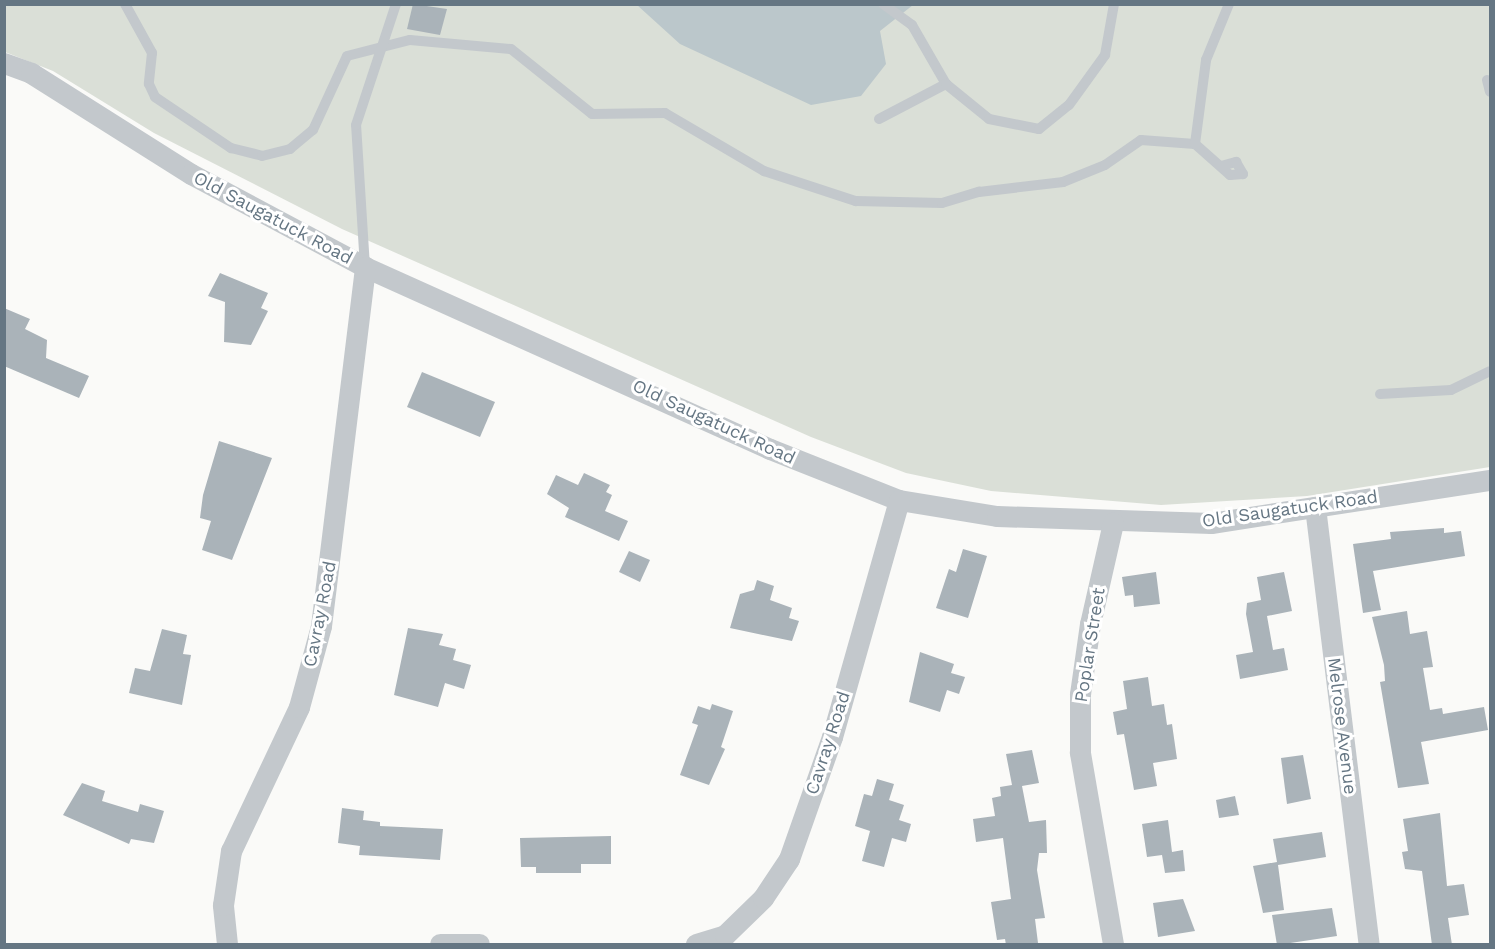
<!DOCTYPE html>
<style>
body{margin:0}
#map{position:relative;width:1495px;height:949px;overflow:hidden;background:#fafaf8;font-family:"Work Sans",sans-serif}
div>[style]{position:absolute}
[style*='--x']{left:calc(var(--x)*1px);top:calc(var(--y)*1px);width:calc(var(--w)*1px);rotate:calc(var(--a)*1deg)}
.green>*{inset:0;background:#dadfd7}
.water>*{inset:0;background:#bbc7cb}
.building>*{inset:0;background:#aab3b9}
.lane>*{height:10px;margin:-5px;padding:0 5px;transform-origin:5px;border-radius:5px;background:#c3c8cc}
.street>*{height:21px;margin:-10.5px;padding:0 10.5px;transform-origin:10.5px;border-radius:10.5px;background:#c3c8cc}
span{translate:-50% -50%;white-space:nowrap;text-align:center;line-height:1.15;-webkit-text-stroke:6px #fff;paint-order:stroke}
.street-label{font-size:18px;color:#657683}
.frame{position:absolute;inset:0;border:6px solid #657683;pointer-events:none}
</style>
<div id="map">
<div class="green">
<div style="clip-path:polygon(4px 5px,1490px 5px,1490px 467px,1307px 496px,1161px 505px,991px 491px,906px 473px,811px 437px,342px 229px,154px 133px,53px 71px,5px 52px)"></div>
</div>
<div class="water">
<div style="clip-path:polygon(637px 5px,913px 5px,880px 31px,886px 64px,861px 96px,811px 105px,680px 44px)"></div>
</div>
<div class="building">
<div style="clip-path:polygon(413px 4px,447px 9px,440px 35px,407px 29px)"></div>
<div style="clip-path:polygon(220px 273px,268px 293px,261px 308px,268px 311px,251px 345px,224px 342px,225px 302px,208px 296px)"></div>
<div style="clip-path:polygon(4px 308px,30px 319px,25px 329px,47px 340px,46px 358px,89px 376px,79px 398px,4px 366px)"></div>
<div style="clip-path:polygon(422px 372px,495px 402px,480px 437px,407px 407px)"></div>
<div style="clip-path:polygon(219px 441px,272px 458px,232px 560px,202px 550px,211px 521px,200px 518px,203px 495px)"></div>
<div style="clip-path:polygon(584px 473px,610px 485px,606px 492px,612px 495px,605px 511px,628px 521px,619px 541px,565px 517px,569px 508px,547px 494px,556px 475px,578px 485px)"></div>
<div style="clip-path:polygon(1444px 528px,1444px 533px,1461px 531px,1465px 556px,1373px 571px,1381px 610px,1363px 613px,1353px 544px,1391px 539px,1390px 532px)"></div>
<div style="clip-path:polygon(963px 549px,987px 556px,968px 618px,936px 608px,949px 569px,956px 572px)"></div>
<div style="clip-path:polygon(629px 551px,650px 560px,640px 582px,619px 572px)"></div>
<div style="clip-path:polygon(1156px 572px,1160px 604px,1134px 607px,1133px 595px,1125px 596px,1122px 577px)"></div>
<div style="clip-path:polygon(1284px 572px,1292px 611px,1267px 616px,1273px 650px,1284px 648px,1288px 670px,1240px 679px,1236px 655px,1253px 652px,1246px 614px,1247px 603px,1261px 600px,1257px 577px)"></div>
<div style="clip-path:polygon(757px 580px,774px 586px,770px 600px,792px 608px,789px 618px,799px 621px,792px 641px,730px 628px,740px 594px,754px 590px)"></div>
<div style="clip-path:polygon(1407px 611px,1410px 634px,1427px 631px,1433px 667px,1423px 668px,1430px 710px,1442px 708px,1443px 714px,1484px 707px,1488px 730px,1421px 742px,1429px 784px,1398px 788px,1380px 682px,1385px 681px,1384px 665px,1372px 617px)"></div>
<div style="clip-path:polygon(408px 628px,443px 634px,439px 645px,456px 649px,453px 660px,471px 665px,464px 689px,445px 683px,438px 707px,394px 695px)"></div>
<div style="clip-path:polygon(162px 629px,187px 635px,183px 654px,191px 655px,182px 705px,129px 693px,135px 668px,150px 671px)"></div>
<div style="clip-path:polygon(920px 652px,954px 664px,951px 673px,965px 677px,959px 694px,947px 690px,940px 712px,909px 702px)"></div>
<div style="clip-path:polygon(1148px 677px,1152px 706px,1164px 704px,1167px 725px,1172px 724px,1177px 759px,1153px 763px,1157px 786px,1134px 790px,1124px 734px,1117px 735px,1113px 712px,1127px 709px,1123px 681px)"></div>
<div style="clip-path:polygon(712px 704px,733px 711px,721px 747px,725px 749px,709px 785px,680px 775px,698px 725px,692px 723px,698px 706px,710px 710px)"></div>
<div style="clip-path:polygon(1032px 750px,1039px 783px,1022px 786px,1029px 822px,1046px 820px,1047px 853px,1039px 853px,1037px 870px,1045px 918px,1035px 919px,1038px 943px,1006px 945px,1005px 939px,997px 940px,991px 902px,1011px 899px,1003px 838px,976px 842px,973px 819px,995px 816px,992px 798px,1001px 796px,1000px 787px,1012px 785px,1006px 754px)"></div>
<div style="clip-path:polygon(1303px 755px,1311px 799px,1287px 804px,1281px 758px)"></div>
<div style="clip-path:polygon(877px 779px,894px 784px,889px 800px,904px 805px,899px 820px,911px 824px,906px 842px,892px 838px,884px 867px,862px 861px,870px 831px,855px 826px,864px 794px,872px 796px)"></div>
<div style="clip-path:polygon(82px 783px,105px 791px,102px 801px,138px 812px,140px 804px,164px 811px,154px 843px,131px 839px,129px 844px,63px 815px)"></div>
<div style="clip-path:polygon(1235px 796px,1239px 815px,1219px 818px,1216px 800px)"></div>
<div style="clip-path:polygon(342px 808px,364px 811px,363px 820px,380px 822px,380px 826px,443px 829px,440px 860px,359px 855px,360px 846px,338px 843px)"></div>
<div style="clip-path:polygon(1440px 813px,1447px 886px,1464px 884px,1469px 915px,1448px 918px,1452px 945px,1432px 945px,1422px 871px,1405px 869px,1402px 852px,1408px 851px,1403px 819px)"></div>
<div style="clip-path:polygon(1168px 820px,1172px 852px,1183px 850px,1185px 871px,1165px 873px,1162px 855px,1147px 857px,1142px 824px)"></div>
<div style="clip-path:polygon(1322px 832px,1326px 857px,1278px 865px,1284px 910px,1263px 913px,1253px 866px,1277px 862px,1273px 839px)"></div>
<div style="clip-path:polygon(611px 836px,611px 864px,581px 864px,581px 873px,536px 873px,536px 867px,521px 867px,520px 838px)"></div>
<div style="clip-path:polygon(1183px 899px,1195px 931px,1158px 937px,1153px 903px)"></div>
<div style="clip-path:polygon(1332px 908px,1337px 936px,1277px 945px,1272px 915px)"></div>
</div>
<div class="lane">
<div style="--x:125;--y:4;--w:56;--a:61.1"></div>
<div style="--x:152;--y:53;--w:31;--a:96"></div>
<div style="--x:149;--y:84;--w:14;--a:65"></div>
<div style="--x:155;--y:97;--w:92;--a:33.9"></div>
<div style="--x:231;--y:148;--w:32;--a:14"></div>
<div style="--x:262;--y:156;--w:29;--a:-14"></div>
<div style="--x:290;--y:149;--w:30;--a:-40"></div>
<div style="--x:313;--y:130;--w:81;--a:-65.3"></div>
<div style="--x:347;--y:56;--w:65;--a:-14.3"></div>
<div style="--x:410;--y:40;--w:101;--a:5.1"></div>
<div style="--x:511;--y:49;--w:104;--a:38.7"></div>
<div style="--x:592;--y:114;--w:73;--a:-0.8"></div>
<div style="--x:665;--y:113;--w:115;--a:30.4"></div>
<div style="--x:764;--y:171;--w:97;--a:18.1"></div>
<div style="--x:856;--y:201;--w:86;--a:1.3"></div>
<div style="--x:942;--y:203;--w:39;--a:-17"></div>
<div style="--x:979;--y:192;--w:85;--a:-6.8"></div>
<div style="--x:1063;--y:182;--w:45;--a:-22"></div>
<div style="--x:1105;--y:165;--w:44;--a:-34.8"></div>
<div style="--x:1141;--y:140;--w:54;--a:4.2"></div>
<div style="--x:883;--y:4;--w:36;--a:36"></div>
<div style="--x:912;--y:25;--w:68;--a:60"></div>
<div style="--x:1487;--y:80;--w:12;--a:76"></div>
<div style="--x:879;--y:119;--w:76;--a:-27.6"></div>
<div style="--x:946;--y:84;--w:55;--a:39.1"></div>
<div style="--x:989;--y:119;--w:51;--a:11.3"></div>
<div style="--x:1039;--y:129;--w:38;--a:-39"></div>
<div style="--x:1069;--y:105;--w:62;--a:-54.2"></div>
<div style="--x:1105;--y:55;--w:52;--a:-80"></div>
<div style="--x:1221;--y:166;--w:16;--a:-15"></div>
<div style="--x:1236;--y:162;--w:14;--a:60"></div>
<div style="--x:1243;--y:174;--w:13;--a:176"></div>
<div style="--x:1230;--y:175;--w:47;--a:-138.5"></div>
<div style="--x:1195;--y:144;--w:85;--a:-82.5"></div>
<div style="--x:1206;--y:60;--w:61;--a:-67.7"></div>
<div style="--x:365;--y:267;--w:142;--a:-93.6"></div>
<div style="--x:356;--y:125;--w:127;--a:-71.7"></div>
<div style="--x:1380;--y:394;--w:71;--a:-3.2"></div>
<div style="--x:1451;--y:390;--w:43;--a:-26"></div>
</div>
<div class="street">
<div style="--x:4;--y:63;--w:29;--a:20"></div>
<div style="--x:31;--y:73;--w:189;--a:32.3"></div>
<div style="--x:191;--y:174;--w:197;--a:28.1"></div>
<div style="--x:365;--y:267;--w:444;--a:24.2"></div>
<div style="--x:770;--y:449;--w:139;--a:21.6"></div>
<div style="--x:899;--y:500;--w:99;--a:9.3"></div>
<div style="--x:997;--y:516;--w:214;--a:1.9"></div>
<div style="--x:1211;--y:523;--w:282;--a:-8.8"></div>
<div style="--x:1315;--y:507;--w:440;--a:83"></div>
<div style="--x:227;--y:944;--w:39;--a:-96"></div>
<div style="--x:223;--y:905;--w:55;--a:-81.6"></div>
<div style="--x:231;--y:851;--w:159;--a:-64.7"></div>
<div style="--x:299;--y:707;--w:84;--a:-74.8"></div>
<div style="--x:321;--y:626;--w:362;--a:-83"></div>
<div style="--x:440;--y:944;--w:39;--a:0"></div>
<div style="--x:696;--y:944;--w:30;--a:-17"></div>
<div style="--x:725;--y:935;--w:53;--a:-44.2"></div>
<div style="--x:763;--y:898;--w:47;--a:-56.3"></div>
<div style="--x:789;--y:859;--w:129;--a:-70.6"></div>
<div style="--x:832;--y:737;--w:246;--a:-74.2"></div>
<div style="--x:1113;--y:944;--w:195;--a:-99.8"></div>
<div style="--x:1080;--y:752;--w:58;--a:-90"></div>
<div style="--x:1080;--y:694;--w:71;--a:-81.9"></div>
<div style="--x:1090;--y:624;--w:104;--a:-77.2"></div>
</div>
<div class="street-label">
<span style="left:273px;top:218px;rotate:28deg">Old Saugatuck Road</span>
<span style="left:714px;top:422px;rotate:25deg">Old Saugatuck Road</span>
<span style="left:1290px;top:509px;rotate:-8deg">Old Saugatuck Road</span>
<span style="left:320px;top:614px;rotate:-79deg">Cavray Road</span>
<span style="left:1090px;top:645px;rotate:-81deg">Poplar Street</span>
<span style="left:1342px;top:726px;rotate:83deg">Melrose Avenue</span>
<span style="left:828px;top:743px;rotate:-72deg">Cavray Road</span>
</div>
<div class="frame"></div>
</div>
